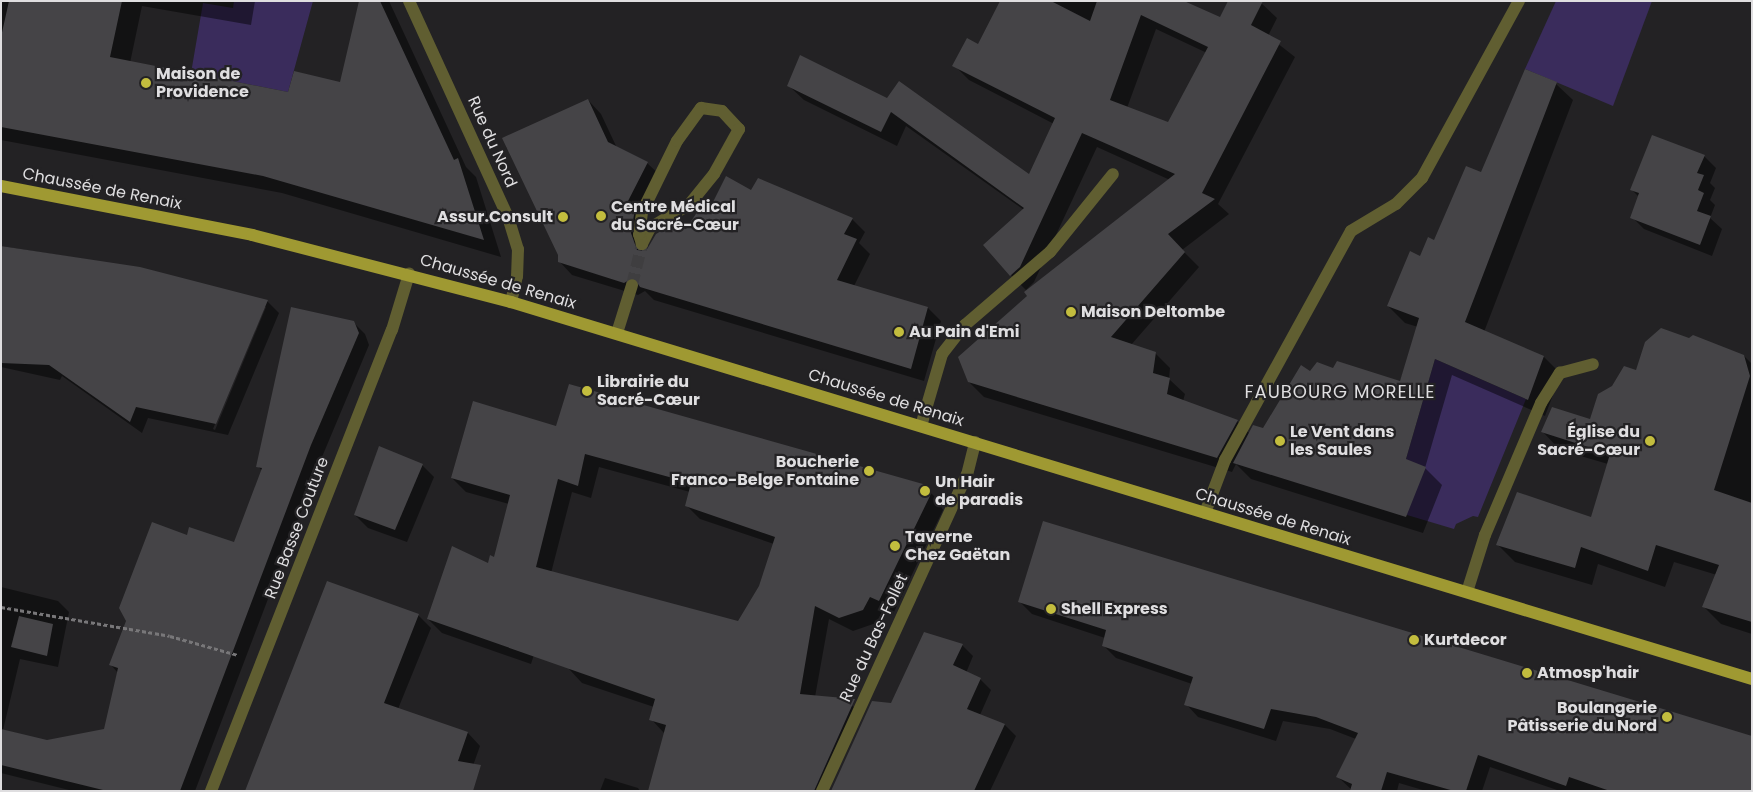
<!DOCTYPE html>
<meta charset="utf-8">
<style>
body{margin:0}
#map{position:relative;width:1753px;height:792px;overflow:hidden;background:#232224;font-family:Poppins,sans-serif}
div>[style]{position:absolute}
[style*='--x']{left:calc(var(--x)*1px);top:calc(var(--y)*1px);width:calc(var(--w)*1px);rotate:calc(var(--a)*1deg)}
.green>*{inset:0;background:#3a2c5c}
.shadow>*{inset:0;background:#0007}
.building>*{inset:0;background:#454447}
.minor-tunnel>*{height:12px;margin-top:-6px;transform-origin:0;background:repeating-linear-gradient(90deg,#3f3e40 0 12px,transparent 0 18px)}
.path>*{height:3px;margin-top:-1.5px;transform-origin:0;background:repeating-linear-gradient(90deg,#787779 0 4px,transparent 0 6.5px)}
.minor>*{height:12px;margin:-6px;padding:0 6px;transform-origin:6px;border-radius:6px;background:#605e31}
.major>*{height:12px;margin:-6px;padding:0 6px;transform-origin:6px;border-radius:6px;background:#9f9932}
.dots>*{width:14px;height:14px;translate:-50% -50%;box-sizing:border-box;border:2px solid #232224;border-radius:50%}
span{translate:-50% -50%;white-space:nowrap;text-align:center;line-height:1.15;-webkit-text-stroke:4.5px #232224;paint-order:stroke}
.poi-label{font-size:16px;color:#dfdee0;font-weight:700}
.left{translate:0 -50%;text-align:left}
.right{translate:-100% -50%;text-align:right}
.street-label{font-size:16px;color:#dfdee0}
.neighbourhood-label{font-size:18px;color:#dfdee0;letter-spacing:1px}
.frame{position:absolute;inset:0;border:2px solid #dfdee0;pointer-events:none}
</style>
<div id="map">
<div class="green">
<div style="clip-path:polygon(234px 1px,313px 1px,288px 92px,191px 73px,203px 3px,233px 8px)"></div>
<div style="clip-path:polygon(1556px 1px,1652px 1px,1613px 106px,1525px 69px)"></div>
<div style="clip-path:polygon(1435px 359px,1526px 399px,1478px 517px,1473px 516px,1456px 524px,1454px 529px,1407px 515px,1406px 459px)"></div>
</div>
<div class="shadow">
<div style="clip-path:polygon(1px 1px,255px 1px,251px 25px,142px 6px,130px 63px,289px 93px,339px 92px,360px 1px,389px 1px,466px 167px,476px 177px,501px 257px,282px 193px,1px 140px)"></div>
<div style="clip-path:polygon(evenodd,1001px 1px,1181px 1px,1220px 19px,1259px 1px,1277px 18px,1268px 36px,1295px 57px,1218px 204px,1229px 214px,1182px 250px,1199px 267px,1131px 345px,1155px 353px,1170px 368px,1169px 379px,1185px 394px,1183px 401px,1237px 421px,1250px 434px,1263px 430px,1311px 372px,1334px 370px,1400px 382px,1418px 327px,1405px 323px,1388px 306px,1482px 174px,1556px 84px,1573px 100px,1484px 332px,1544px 357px,1561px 374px,1545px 416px,1452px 375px,1425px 468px,1442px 485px,1423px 533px,1251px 479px,1236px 464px,1232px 472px,984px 397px,969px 382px,1170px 180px,1097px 147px,1034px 282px,1026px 290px,1011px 275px,1024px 210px,906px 126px,897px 146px,804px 100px,789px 86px,801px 57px,1030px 176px,1054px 124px,969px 80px,954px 65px,979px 46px,1001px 1px,1156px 29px,1207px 53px,1169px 124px,1127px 108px,1156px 29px)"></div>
<div style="clip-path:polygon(588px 100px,601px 114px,617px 148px,647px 163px,661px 176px,640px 216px,647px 223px,645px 252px,686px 231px,712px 205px,752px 191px,852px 219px,865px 232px,859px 243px,870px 254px,854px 286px,928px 308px,941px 321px,924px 381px,654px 300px,645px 291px,638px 295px,572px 275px,559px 261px,559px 254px)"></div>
<div style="clip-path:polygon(1704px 156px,1716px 168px,1710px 183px,1715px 188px,1710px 200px,1715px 205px,1710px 218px,1722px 229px,1712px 256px,1644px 229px,1632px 217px,1639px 197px,1631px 189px)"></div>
<div style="clip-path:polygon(evenodd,1px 246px,140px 268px,267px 301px,279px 313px,228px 435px,148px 418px,142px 433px,62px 376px,60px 380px,1px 367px,1px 246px,263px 307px,266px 307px,215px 430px,213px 429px,263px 307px)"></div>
<div style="clip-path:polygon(353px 322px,365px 334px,369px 345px,322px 457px,195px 791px,73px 791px,1px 773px,1px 587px,58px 601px,69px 612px,58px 667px,20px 659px,3px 730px,47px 741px,105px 730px,118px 673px,111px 665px,187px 537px,234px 544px,262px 471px,258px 466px)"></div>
<div style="clip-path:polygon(1744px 356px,1752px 364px,1752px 634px,1721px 624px,1704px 607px,1717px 575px,1674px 562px,1665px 587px,1598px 564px,1592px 585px,1515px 562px,1497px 544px,1592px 519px,1608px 464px,1560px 450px,1543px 432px,1591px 420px,1636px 372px)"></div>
<div style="clip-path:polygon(557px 428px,923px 485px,937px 499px,943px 510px,893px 614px,883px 610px,876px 623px,853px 631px,829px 619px,815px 697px,846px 700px,860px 713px,815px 791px,795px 791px,664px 733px,651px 719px,654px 707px,582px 683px,569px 669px,595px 584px,739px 622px,760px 587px,774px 544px,700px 519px,686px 505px,690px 492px,599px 467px,591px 498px,572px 492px,550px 577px,557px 584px,531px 664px,442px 633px,428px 619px,495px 558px,509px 504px,466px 492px,452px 478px)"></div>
<div style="clip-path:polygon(422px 465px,434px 477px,407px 542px,368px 528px,355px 515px)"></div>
<div style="clip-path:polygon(1020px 602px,1752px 791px,1560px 791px,1490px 767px,1482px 791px,1426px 791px,1399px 783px,1397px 791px,1353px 791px,1338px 777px,1356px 739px,1330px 729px,1283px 721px,1276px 741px,1198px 717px,1186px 704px,1192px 684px,1116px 658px,1104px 646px,1105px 638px,1032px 614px)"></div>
<div style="clip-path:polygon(418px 615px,431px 628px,398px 709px,468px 733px,480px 746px,464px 791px,247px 791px)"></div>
<div style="clip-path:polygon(962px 645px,973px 656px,966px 673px,980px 679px,991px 690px,980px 715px,1005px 725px,1016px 736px,990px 791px,851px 791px)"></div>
<div style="clip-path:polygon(605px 778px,638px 788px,640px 791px,600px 791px)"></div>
</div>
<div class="building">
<div style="clip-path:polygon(9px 1px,122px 1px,110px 57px,288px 92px,294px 71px,340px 82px,359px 1px,380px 1px,454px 160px,458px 158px,484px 240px,263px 176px,1px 127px,1px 37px)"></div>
<div style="clip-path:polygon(evenodd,1000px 1px,1051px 1px,1090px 21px,1097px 1px,1184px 1px,1220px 17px,1228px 1px,1263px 1px,1251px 25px,1281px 41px,1202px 193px,1215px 199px,1168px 234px,1185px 252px,1111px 337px,1156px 352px,1153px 373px,1170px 378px,1167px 394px,1238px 420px,1217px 458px,968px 382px,958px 357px,1027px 296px,1024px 292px,1175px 174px,1082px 133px,1020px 267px,1010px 276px,983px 245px,1024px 208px,891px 112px,881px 132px,787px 86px,800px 55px,887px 98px,899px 81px,1029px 174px,1055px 118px,952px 66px,967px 38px,978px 44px,1000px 1px,1141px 15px,1208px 47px,1168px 122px,1110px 100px,1141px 15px)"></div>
<div style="clip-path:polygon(1525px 69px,1557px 82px,1465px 322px,1544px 356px,1528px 400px,1435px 359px,1406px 459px,1426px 467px,1406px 517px,1233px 463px,1253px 425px,1263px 428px,1301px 365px,1310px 371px,1317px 362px,1333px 368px,1337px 361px,1400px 381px,1419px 318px,1387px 306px,1410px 251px,1420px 256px,1428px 237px,1434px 240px,1466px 166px,1481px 172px)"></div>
<div style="clip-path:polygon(588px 99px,608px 142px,648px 162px,626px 205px,635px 209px,631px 233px,637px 250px,646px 251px,656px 234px,673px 224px,686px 229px,705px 200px,712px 204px,726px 176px,751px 190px,758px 178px,853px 218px,844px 234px,857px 239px,837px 280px,928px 307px,911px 369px,640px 287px,634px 277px,624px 283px,558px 262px,558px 255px,502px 138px)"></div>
<div style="clip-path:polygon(1652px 135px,1705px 155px,1697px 173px,1704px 175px,1698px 190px,1704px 193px,1697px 211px,1711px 216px,1700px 245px,1630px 218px,1639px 193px,1630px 190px)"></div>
<div style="clip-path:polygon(1px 246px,140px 267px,268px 300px,216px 424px,136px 407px,130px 422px,49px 365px,1px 363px)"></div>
<div style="clip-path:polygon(291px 307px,354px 321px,359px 333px,311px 445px,180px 791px,107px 791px,1px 765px,1px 729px,47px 740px,104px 729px,118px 668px,109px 665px,126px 621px,119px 608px,152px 522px,187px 535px,189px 527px,234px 542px,262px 468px,256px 467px)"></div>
<div style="clip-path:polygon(1661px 328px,1689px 338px,1693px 335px,1744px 355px,1750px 376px,1714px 490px,1752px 503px,1752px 622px,1702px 607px,1719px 565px,1656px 545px,1648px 571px,1581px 547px,1575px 568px,1496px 545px,1517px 492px,1591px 517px,1610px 454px,1541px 432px,1552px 407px,1590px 419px,1598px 394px,1612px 386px,1624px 366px,1636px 370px,1645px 342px)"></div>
<div style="clip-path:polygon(evenodd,569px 384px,923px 484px,930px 496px,879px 601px,870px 597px,863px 610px,839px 618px,815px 606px,800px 694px,855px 699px,814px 791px,648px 791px,666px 725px,649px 720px,655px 699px,427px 619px,452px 546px,488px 563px,490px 555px,494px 557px,510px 495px,451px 478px,473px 401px,556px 426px,569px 384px,585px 454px,691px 483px,685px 506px,775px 537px,759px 586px,738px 621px,536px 567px,558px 479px,578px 486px,585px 454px)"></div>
<div style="clip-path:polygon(379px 446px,423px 464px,395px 530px,354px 515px)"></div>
<div style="clip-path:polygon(1043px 521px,1752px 736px,1752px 791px,1610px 791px,1569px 777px,1566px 786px,1478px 755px,1466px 791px,1454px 791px,1387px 772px,1381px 791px,1350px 791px,1352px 784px,1336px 777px,1358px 733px,1316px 717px,1271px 709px,1264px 729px,1184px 705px,1193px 677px,1102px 646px,1106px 630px,1018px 602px)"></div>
<div style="clip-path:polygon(327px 581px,419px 614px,384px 703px,468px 732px,458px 761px,481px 765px,473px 791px,245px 791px)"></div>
<div style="clip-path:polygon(19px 616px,53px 624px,47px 656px,11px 647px)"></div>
<div style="clip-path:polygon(924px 632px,963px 644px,953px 665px,981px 678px,967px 709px,1005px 724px,974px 791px,831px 791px,872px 701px,891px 703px)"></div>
</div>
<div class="minor-tunnel">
<div style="--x:632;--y:285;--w:42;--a:-76.3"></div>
</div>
<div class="path">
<div style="--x:1;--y:607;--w:171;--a:9.7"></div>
<div style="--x:170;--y:636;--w:71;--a:15.6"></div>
</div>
<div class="minor">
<div style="--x:409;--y:1;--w:238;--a:65.4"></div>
<div style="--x:508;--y:217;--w:34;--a:73"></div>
<div style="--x:518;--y:249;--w:27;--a:92"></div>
<div style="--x:517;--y:276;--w:27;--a:103"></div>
<div style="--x:701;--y:108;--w:21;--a:8"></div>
<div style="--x:722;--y:111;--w:25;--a:47"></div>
<div style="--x:739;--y:129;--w:51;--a:119.1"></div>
<div style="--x:714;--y:174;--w:38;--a:129"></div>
<div style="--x:690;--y:204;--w:47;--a:149"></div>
<div style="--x:650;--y:228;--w:18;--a:117"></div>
<div style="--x:642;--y:244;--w:10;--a:-107"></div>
<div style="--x:639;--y:234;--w:22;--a:-82"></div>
<div style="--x:642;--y:212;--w:79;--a:-63.8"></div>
<div style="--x:677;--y:141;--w:41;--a:-54"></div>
<div style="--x:617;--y:333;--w:50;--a:-72.6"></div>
<div style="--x:921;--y:426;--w:75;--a:-73.7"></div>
<div style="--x:942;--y:354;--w:37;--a:-52"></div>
<div style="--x:965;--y:325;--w:112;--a:-40.7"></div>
<div style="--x:1050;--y:252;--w:100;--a:-51.1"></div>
<div style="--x:1205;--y:513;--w:57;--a:-69.3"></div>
<div style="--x:1225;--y:460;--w:261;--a:-61.2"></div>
<div style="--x:1351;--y:231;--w:52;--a:-31"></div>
<div style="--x:1396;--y:204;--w:37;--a:-45"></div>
<div style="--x:1422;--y:178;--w:202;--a:-61.3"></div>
<div style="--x:1467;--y:592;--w:60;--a:-72.5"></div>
<div style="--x:1485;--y:535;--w:143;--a:-67"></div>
<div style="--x:1541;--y:403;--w:36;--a:-58"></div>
<div style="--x:1560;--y:373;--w:34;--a:-15"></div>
<div style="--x:211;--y:791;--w:495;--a:-68.6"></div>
<div style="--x:392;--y:330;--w:59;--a:-73.1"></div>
<div style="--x:822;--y:791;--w:348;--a:-65.4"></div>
<div style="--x:967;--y:475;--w:34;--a:-76"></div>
</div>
<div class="major">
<div style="--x:1;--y:186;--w:256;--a:11"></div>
<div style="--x:252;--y:235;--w:268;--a:14.5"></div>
<div style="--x:511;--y:302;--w:1297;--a:16.9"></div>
</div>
<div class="dots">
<div style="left:146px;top:83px;background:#c3bd3e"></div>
<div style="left:601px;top:216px;background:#c3bd3e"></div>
<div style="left:563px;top:217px;background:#c3bd3e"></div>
<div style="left:1071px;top:312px;background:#c3bd3e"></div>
<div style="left:899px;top:332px;background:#c3bd3e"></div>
<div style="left:587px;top:391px;background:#c3bd3e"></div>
<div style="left:1280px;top:441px;background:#c3bd3e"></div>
<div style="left:1650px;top:441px;background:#c3bd3e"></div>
<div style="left:869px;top:471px;background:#c3bd3e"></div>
<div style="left:925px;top:491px;background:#c3bd3e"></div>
<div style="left:895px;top:546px;background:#c3bd3e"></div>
<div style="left:1051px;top:609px;background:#c3bd3e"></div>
<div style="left:1414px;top:640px;background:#c3bd3e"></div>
<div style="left:1527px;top:673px;background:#c3bd3e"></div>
<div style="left:1667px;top:717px;background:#c3bd3e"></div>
</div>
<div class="poi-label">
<span class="left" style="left:156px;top:83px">Maison de<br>Providence</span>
<span class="left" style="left:611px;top:216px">Centre Médical<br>du Sacré-Cœur</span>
<span class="right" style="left:553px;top:217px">Assur.Consult</span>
<span class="left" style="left:1081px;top:312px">Maison Deltombe</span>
<span class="left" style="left:909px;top:332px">Au Pain d'Emi</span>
<span class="left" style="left:597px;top:391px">Librairie du<br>Sacré-Cœur</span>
<span class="left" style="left:1290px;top:441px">Le Vent dans<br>les Saules</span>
<span class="right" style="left:1640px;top:441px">Église du<br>Sacré-Cœur</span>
<span class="right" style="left:859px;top:471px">Boucherie<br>Franco-Belge Fontaine</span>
<span class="left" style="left:935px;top:491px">Un Hair<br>de paradis</span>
<span class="left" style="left:905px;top:546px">Taverne<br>Chez Gaëtan</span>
<span class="left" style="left:1061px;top:609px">Shell Express</span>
<span class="left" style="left:1424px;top:640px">Kurtdecor</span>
<span class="left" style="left:1537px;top:673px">Atmosp'hair</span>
<span class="right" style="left:1657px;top:717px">Boulangerie<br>Pâtisserie du Nord</span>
</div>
<div class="street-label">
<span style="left:492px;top:142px;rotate:66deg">Rue du Nord</span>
<span style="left:102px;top:189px;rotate:11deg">Chaussée de Renaix</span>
<span style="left:498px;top:282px;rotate:16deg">Chaussée de Renaix</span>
<span style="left:886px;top:398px;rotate:17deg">Chaussée de Renaix</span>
<span style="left:1273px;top:517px;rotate:17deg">Chaussée de Renaix</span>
<span style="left:297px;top:528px;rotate:-69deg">Rue Basse Couture</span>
<span style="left:874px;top:638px;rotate:-65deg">Rue du Bas-Follet</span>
</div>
<div class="neighbourhood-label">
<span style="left:1340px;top:392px">FAUBOURG MORELLE</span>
</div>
<div class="frame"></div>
</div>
